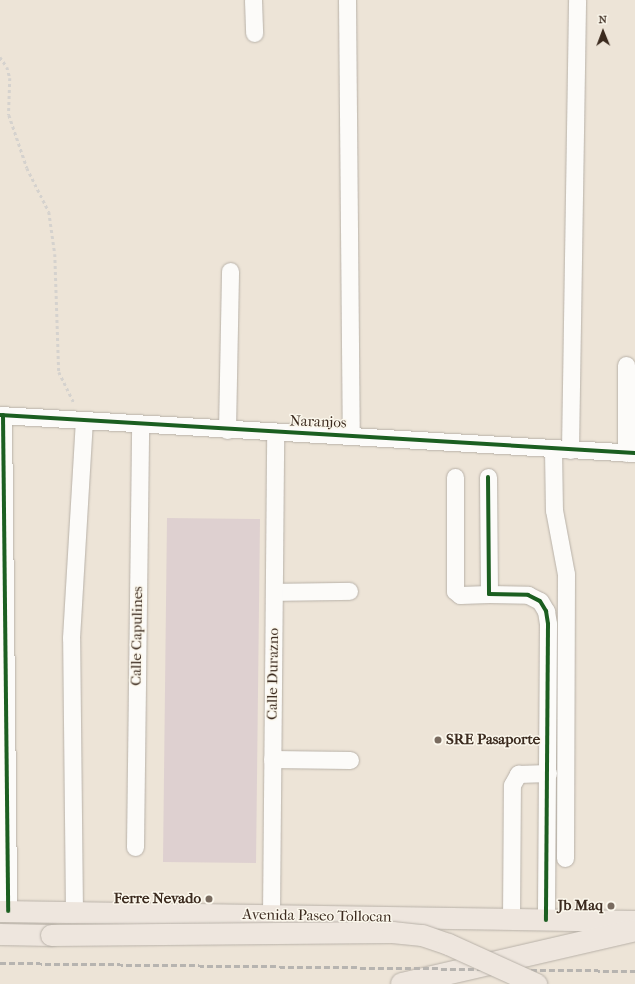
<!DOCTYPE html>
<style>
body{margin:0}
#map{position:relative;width:635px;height:984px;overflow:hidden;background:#ede4d7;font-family:"IM FELL French Canon",serif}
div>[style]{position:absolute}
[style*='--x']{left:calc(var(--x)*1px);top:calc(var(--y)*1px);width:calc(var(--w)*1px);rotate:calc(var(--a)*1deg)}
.building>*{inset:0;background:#ded0d0}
.path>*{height:2.5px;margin-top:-1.25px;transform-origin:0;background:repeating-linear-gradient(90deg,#d5d2ce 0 3px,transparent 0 6px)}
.roads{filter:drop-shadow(0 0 1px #b8b1a8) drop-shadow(0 0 1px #b8b1a8)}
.minor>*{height:17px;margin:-8.5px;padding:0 8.5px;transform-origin:8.5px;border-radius:8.5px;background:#fcfbf9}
.major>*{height:21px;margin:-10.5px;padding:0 10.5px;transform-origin:10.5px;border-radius:10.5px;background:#eee6de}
.highway>*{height:22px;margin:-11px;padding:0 11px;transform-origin:11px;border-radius:11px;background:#eee6de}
.rail>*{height:3px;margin-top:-1.5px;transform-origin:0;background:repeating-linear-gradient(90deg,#b7b4b0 0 6px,transparent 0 9px)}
.bridges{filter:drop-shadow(0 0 1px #b8b1a8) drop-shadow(0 0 1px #b8b1a8)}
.major-bridge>*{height:21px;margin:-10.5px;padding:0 10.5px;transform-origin:10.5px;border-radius:10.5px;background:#eee6de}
.cycleway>*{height:4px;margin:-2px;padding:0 2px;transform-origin:2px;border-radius:2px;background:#1b5e20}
.dots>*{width:11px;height:11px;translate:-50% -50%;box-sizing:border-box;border:2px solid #fbf7ec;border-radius:50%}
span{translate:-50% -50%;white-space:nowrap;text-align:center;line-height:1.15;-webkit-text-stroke:3px #fbf7ec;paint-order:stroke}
.street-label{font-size:15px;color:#3b2a1e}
.poi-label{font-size:15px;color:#3b2a1e;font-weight:700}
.left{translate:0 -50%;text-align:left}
.right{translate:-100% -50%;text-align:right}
.north{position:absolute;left:583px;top:12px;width:40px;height:40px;-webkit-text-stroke:3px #fbf7ec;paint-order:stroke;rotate:359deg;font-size:11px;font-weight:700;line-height:16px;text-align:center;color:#3b2a1e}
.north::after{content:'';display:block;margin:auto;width:14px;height:18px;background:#3b2a1e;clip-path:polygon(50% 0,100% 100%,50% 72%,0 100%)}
</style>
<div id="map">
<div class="building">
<div style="clip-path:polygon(167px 518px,260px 519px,256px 863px,163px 862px)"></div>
</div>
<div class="path">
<div style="--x:0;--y:57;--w:12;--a:55"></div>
<div style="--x:7;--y:67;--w:11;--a:75"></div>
<div style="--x:10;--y:78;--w:37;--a:92"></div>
<div style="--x:9;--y:115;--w:56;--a:71.2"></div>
<div style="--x:27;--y:168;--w:49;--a:63.4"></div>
<div style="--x:49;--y:212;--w:42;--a:81.9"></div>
<div style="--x:55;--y:254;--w:118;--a:88.1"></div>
<div style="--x:59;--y:372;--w:34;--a:64"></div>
</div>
<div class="roads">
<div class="minor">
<div style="--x:253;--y:0;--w:33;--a:88"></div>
<div style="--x:347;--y:0;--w:436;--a:89.5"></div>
<div style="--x:626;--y:365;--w:88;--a:90"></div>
<div style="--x:0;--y:415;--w:636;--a:3.42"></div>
<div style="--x:3;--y:415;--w:496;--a:89.4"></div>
<div style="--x:227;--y:430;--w:159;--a:-88.9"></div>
<div style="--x:553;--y:449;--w:61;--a:89.1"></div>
<div style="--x:554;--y:510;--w:65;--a:79.4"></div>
<div style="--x:566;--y:574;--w:284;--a:90.2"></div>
<div style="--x:570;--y:450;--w:450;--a:-89.1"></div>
<div style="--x:455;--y:477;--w:114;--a:90"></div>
<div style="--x:455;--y:591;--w:6;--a:39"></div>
<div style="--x:460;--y:595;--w:29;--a:-2"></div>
<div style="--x:488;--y:477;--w:117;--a:89.5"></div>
<div style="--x:489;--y:594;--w:39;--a:1"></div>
<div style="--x:528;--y:595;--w:13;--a:27"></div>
<div style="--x:540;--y:601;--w:12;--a:59"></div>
<div style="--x:546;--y:611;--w:13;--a:81"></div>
<div style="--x:548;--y:624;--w:296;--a:90.4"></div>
<div style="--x:274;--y:592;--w:75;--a:-0.8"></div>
<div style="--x:272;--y:759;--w:78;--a:0.7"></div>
<div style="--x:135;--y:847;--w:422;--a:-89.3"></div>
<div style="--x:74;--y:912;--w:274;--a:-90.6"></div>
<div style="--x:71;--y:638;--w:218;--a:-86.6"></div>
<div style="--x:271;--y:916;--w:483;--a:-89.5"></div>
<div style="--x:511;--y:919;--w:134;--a:-89.6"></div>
<div style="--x:512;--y:785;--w:13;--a:-61"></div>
<div style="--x:518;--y:774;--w:30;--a:-2"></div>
</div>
<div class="major">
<div style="--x:0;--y:911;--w:635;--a:0.9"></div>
<div style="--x:0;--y:934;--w:51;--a:1.1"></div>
</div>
<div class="highway">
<div style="--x:402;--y:984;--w:239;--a:-13"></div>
</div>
</div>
<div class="rail">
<div style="--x:0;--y:963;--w:635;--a:0.72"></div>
</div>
<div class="bridges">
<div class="major-bridge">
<div style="--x:51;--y:935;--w:341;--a:-0.5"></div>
<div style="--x:392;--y:932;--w:30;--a:6"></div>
<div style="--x:422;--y:935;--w:28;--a:19"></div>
<div style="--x:448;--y:944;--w:97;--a:24.4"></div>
</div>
</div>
<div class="cycleway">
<div style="--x:0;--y:415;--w:636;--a:3.42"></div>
<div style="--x:3;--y:415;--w:496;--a:89.4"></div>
<div style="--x:488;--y:477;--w:117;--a:89.5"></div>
<div style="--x:489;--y:594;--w:39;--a:1"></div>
<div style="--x:528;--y:595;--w:13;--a:27"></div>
<div style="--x:540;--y:601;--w:12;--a:59"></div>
<div style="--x:546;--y:611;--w:13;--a:81"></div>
<div style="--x:548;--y:624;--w:296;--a:90.4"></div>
</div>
<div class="dots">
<div style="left:438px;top:740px;background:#796b5f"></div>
<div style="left:209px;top:899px;background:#796b5f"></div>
<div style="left:611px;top:906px;background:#796b5f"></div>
</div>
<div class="street-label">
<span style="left:318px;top:422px;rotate:2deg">Naranjos</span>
<span style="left:137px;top:636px;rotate:-89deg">Calle Capulines</span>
<span style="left:273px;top:674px;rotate:-89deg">Calle Durazno</span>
<span style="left:317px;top:916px;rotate:1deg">Avenida Paseo Tollocan</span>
</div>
<div class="poi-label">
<span class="left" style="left:446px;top:740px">SRE Pasaporte</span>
<span class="right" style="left:201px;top:899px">Ferre Nevado</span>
<span class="right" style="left:603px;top:906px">Jb Maq</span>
</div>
<div class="north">N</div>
</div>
